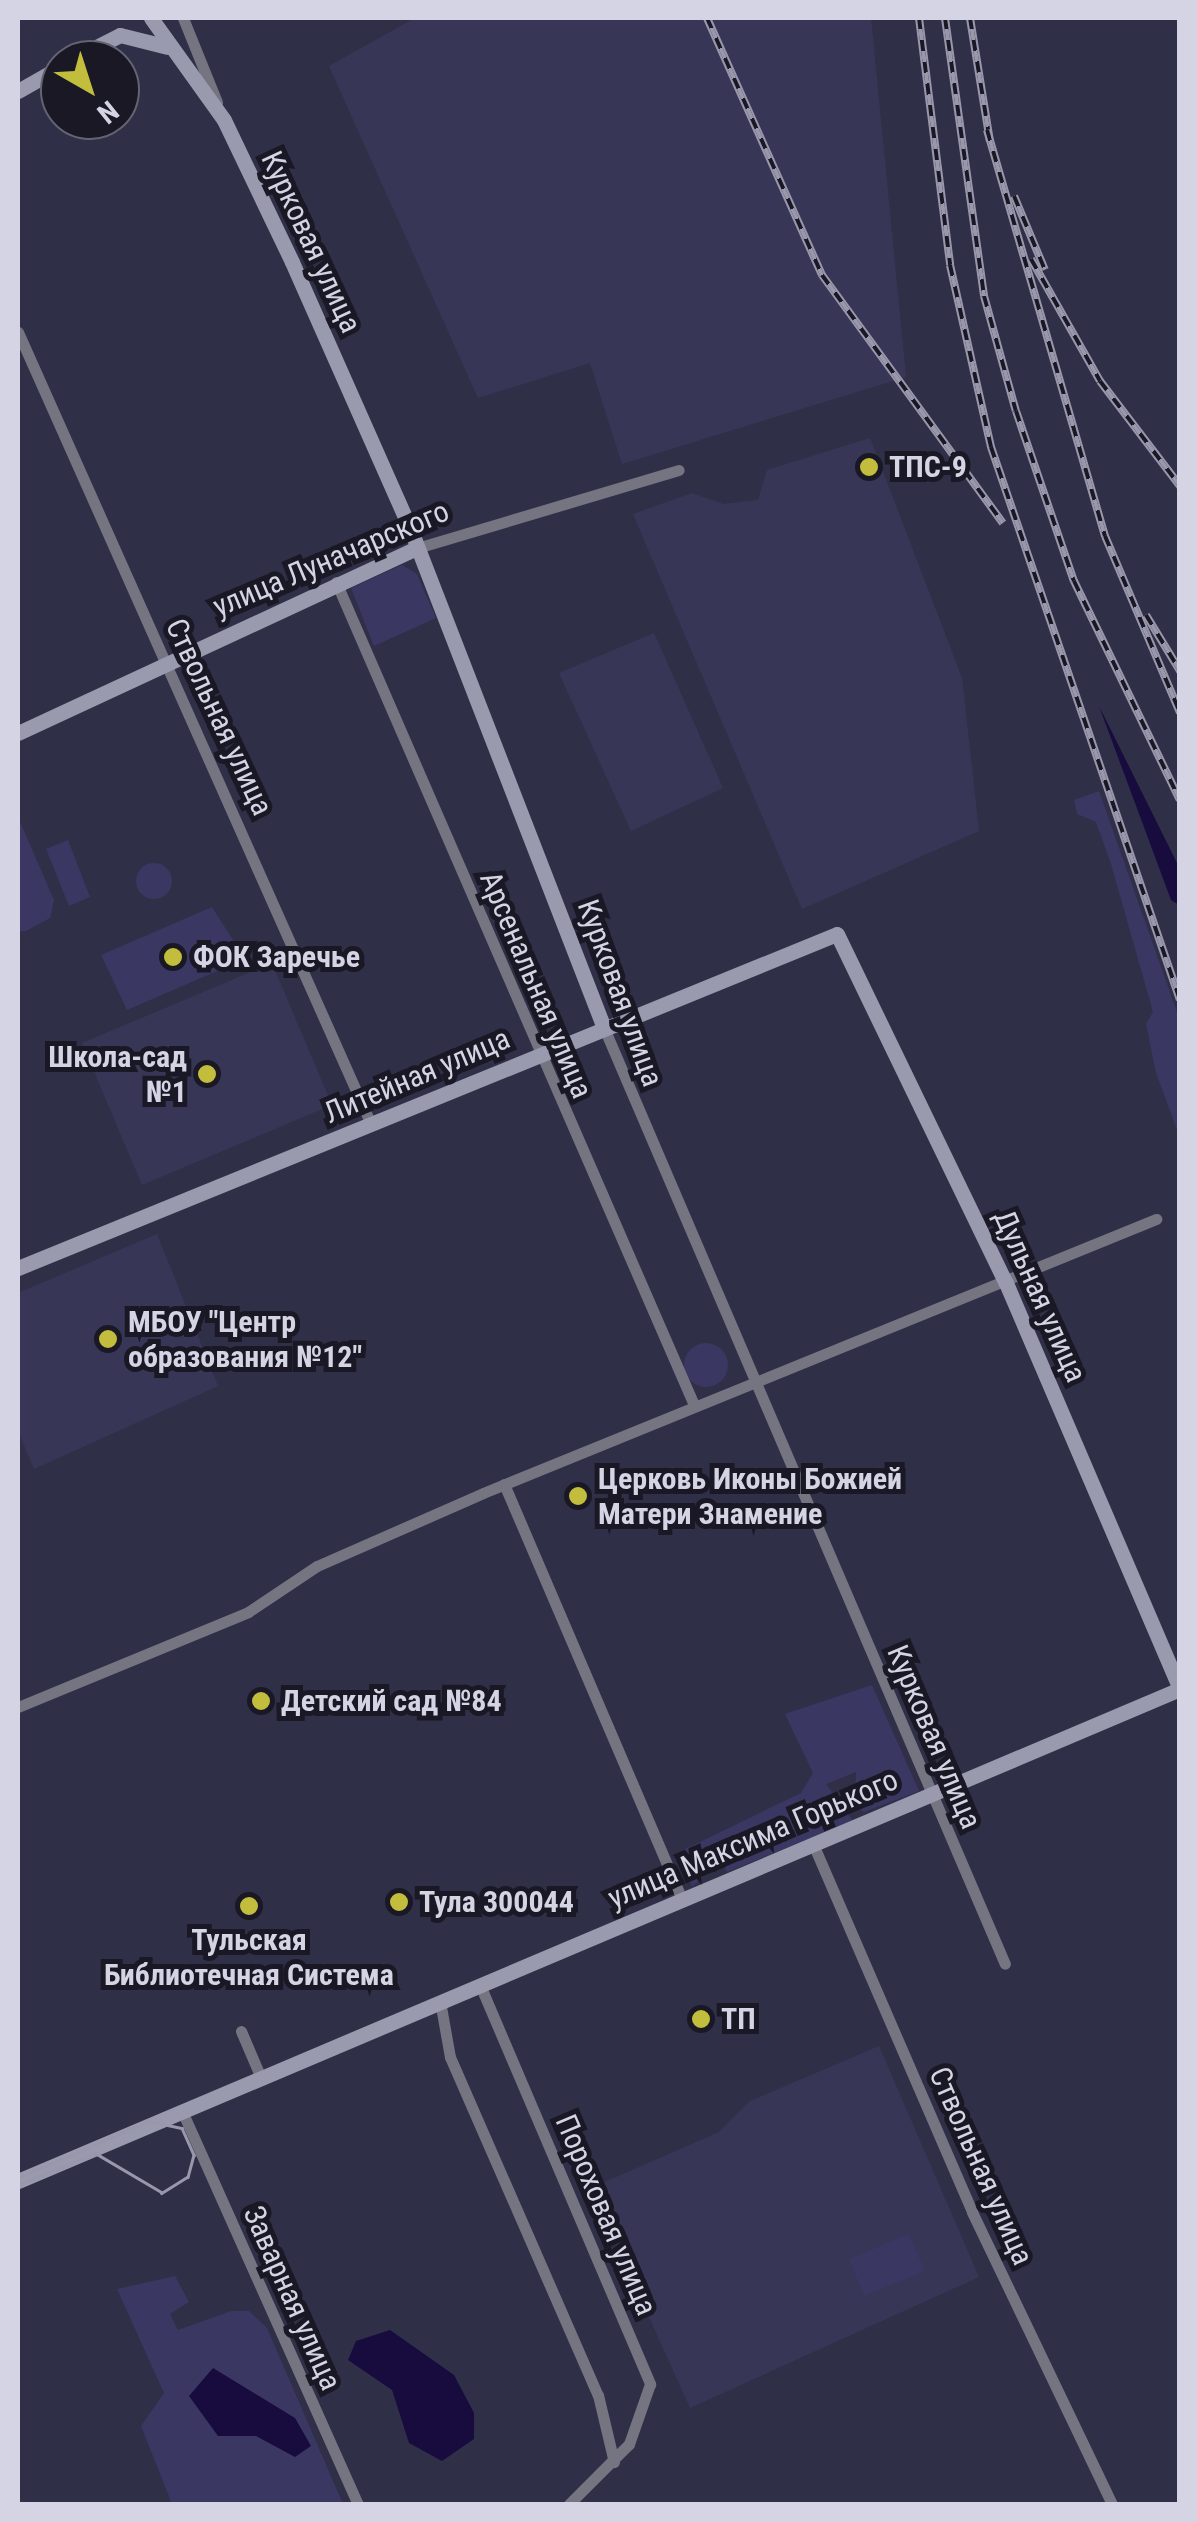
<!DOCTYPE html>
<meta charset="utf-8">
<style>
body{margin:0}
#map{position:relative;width:1197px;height:2522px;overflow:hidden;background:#302f48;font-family:"Roboto Condensed",sans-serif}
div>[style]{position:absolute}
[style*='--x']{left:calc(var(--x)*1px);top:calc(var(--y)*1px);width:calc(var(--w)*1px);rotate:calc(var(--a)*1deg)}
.built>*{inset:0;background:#383656}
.green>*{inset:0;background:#3a3762}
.round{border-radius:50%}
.water>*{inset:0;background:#180c3f}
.street>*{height:11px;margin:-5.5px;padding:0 5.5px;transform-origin:5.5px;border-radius:5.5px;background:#757582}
.secondary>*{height:15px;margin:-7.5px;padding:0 7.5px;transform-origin:7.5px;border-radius:7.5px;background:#9a9aaf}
.tram>*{height:2.5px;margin:-1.25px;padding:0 1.25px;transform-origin:1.25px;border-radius:1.25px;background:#9897ab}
.rail>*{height:8px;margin-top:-4px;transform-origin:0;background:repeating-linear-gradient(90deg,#191824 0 11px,#9897ab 0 22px);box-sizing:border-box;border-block:2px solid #9897ab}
.dots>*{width:28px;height:28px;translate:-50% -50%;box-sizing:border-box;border:5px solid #191824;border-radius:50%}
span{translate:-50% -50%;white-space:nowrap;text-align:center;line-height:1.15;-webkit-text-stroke:10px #191824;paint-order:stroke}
.street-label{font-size:30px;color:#d4d4e4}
.poi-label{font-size:30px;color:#d4d4e4;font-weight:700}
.left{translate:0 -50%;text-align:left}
.right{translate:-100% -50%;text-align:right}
.frame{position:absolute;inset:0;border:20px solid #d4d4e4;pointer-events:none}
.north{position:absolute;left:40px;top:40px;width:100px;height:100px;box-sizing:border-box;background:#191824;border:2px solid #646371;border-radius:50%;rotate:141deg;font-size:28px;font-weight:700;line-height:40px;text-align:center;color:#d4d4e4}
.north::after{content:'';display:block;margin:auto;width:35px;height:45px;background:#c3bd3e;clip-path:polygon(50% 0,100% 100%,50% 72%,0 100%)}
</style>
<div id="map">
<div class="built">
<div style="clip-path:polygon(415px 18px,871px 18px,906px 377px,622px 464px,590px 363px,478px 398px,329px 66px)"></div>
<div style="clip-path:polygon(870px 438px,962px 678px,979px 831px,802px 909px,633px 514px,692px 493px,724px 504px,758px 500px,767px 470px)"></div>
<div style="clip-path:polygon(654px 633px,723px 788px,631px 831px,559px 673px)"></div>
<div style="clip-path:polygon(272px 963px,332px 1105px,142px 1185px,82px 1043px)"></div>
<div style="clip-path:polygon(157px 1234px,218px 1386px,34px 1469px,18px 1431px,18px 1293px)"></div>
<div style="clip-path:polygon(879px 2046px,979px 2277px,690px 2408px,591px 2188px,719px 2132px,750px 2101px)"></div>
</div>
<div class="green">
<div style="clip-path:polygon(402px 565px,417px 574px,436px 618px,374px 646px,351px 588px)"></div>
<div style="clip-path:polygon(1099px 791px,1179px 1018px,1179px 1135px,1156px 1073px,1146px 1024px,1153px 1012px,1111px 864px,1096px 822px,1077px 814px,1074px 800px)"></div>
<div style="clip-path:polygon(18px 817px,54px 900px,50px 918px,26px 931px,18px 931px)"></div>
<div style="clip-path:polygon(68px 840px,90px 897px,69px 906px,46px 849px)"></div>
<div class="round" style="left:136px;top:863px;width:36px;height:36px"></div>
<div style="clip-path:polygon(212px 907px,245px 959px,127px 1010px,101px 955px)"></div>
<div class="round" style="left:684px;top:1343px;width:44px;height:44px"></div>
<div style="clip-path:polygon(872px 1685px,919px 1791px,864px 1812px,855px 1806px,856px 1772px,826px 1784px,853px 1821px,727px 1872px,721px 1861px,692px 1887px,679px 1852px,801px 1793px,813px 1773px,785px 1714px)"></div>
<div style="clip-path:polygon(909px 2234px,925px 2271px,864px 2296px,849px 2259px)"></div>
<div style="clip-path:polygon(175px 2276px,189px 2302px,170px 2314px,178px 2330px,231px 2311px,249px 2311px,267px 2328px,343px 2504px,172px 2504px,141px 2426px,164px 2393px,117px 2289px)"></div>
</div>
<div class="water">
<div style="clip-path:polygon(1099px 706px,1179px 867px,1179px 905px,1171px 900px)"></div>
<div style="clip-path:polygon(390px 2330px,454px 2375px,474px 2413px,474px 2439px,442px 2461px,409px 2443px,392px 2390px,348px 2360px,356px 2341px)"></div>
<div style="clip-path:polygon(213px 2368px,295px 2418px,311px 2446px,295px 2457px,256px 2436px,218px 2436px,189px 2396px)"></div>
</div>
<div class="street">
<div style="--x:183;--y:18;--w:91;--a:68"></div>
<div style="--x:18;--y:332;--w:867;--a:65.98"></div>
<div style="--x:417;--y:548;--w:273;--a:-16.6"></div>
<div style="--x:336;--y:582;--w:897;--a:66.49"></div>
<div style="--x:604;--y:1028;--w:1018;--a:66.81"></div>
<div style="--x:504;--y:1484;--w:452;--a:66.8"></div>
<div style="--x:18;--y:1707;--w:249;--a:-22.4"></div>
<div style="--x:248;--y:1612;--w:83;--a:-33.7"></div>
<div style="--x:317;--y:1566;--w:181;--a:-23.7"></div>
<div style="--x:483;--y:1493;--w:727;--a:-22.15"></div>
<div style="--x:813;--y:1844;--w:401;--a:66.6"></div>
<div style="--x:972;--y:2212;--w:324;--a:64.4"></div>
<div style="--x:480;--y:1985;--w:434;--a:66.9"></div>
<div style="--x:650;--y:2384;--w:64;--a:109.3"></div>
<div style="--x:629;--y:2444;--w:85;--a:135"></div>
<div style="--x:440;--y:2001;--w:57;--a:79.9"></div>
<div style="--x:450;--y:2057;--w:369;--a:66.4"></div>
<div style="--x:598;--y:2395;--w:69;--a:76.6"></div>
<div style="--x:241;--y:2031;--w:51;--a:66.9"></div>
<div style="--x:182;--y:2111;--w:431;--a:65.9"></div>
</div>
<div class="secondary">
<div style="--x:151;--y:18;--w:125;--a:54.4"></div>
<div style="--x:224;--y:120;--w:157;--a:64.4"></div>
<div style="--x:292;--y:262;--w:296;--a:66.1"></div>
<div style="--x:412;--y:533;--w:531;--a:68.8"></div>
<div style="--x:71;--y:60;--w:55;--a:-27"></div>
<div style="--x:120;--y:35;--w:49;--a:14"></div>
<div style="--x:18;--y:91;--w:48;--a:-29.7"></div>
<div style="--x:18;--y:733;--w:440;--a:-24.9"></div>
<div style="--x:18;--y:1268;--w:884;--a:-22.19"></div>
<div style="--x:837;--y:934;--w:388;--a:64.2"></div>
<div style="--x:1006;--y:1283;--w:441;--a:66.8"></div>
<div style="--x:18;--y:2181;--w:1262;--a:-22.95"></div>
</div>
<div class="tram">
<div style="--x:18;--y:2178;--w:143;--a:-23.5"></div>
<div style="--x:149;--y:2121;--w:34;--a:12"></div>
<div style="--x:182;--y:2128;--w:30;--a:66"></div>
<div style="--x:194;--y:2155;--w:23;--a:105"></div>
<div style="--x:188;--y:2177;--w:31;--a:148"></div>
<div style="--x:162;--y:2193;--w:77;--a:-149.4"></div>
<div style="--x:96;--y:2154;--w:84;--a:158.3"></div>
</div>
<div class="rail">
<div style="--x:707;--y:18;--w:282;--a:65.9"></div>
<div style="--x:822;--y:275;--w:307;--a:53.9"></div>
<div style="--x:919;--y:18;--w:249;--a:82.8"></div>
<div style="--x:950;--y:265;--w:187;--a:77.3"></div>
<div style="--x:991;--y:447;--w:584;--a:71.13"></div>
<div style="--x:945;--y:18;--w:281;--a:82"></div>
<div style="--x:984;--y:296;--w:119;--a:74.5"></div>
<div style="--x:1016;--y:411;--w:180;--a:71.2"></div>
<div style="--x:1074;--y:581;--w:243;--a:64.2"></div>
<div style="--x:970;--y:18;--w:125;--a:80.8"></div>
<div style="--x:987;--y:130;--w:423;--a:73.8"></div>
<div style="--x:1105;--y:536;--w:192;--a:67"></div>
<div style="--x:1014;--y:196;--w:80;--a:67.3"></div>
<div style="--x:1031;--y:259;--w:140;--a:60.5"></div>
<div style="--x:1100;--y:381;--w:132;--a:52.7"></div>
<div style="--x:1146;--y:615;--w:66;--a:58.7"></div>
</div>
<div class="dots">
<div style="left:869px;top:467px;background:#c3bd3e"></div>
<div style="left:173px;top:957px;background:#c3bd3e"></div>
<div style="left:207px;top:1074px;background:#c3bd3e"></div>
<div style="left:108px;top:1339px;background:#c3bd3e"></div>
<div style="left:578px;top:1496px;background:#c3bd3e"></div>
<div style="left:261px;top:1701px;background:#c3bd3e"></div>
<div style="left:399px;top:1902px;background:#c3bd3e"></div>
<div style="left:249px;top:1906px;background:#c3bd3e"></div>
<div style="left:701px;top:2019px;background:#c3bd3e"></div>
</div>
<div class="street-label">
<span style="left:311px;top:242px;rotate:65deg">Курковая улица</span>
<span style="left:331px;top:559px;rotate:-23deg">улица Луначарского</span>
<span style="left:219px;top:717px;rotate:65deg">Ствольная улица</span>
<span style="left:536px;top:985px;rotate:67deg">Арсенальная улица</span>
<span style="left:620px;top:993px;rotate:70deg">Курковая улица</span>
<span style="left:417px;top:1076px;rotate:-23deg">Литейная улица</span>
<span style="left:1040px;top:1296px;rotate:66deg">Дульная улица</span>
<span style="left:934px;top:1737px;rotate:67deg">Курковая улица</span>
<span style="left:753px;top:1839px;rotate:-23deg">улица Максима Горького</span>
<span style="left:981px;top:2166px;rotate:66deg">Ствольная улица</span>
<span style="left:606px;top:2215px;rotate:67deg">Пороховая улица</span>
<span style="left:292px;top:2298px;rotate:66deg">Заварная улица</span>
</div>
<div class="poi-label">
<span class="left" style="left:889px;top:467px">ТПС-9</span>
<span class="left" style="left:193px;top:957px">ФОК Заречье</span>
<span class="right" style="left:187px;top:1074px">Школа-сад<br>№1</span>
<span class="left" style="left:128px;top:1339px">МБОУ "Центр<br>образования №12"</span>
<span class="left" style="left:598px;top:1496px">Церковь Иконы Божией<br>Матери Знамение</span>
<span class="left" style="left:281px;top:1701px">Детский сад №84</span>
<span class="left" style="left:419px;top:1902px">Тула 300044</span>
<span style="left:249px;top:1957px">Тульская<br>Библиотечная Система</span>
<span class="left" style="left:721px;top:2019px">ТП</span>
</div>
<div class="frame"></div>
<div class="north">N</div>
</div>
